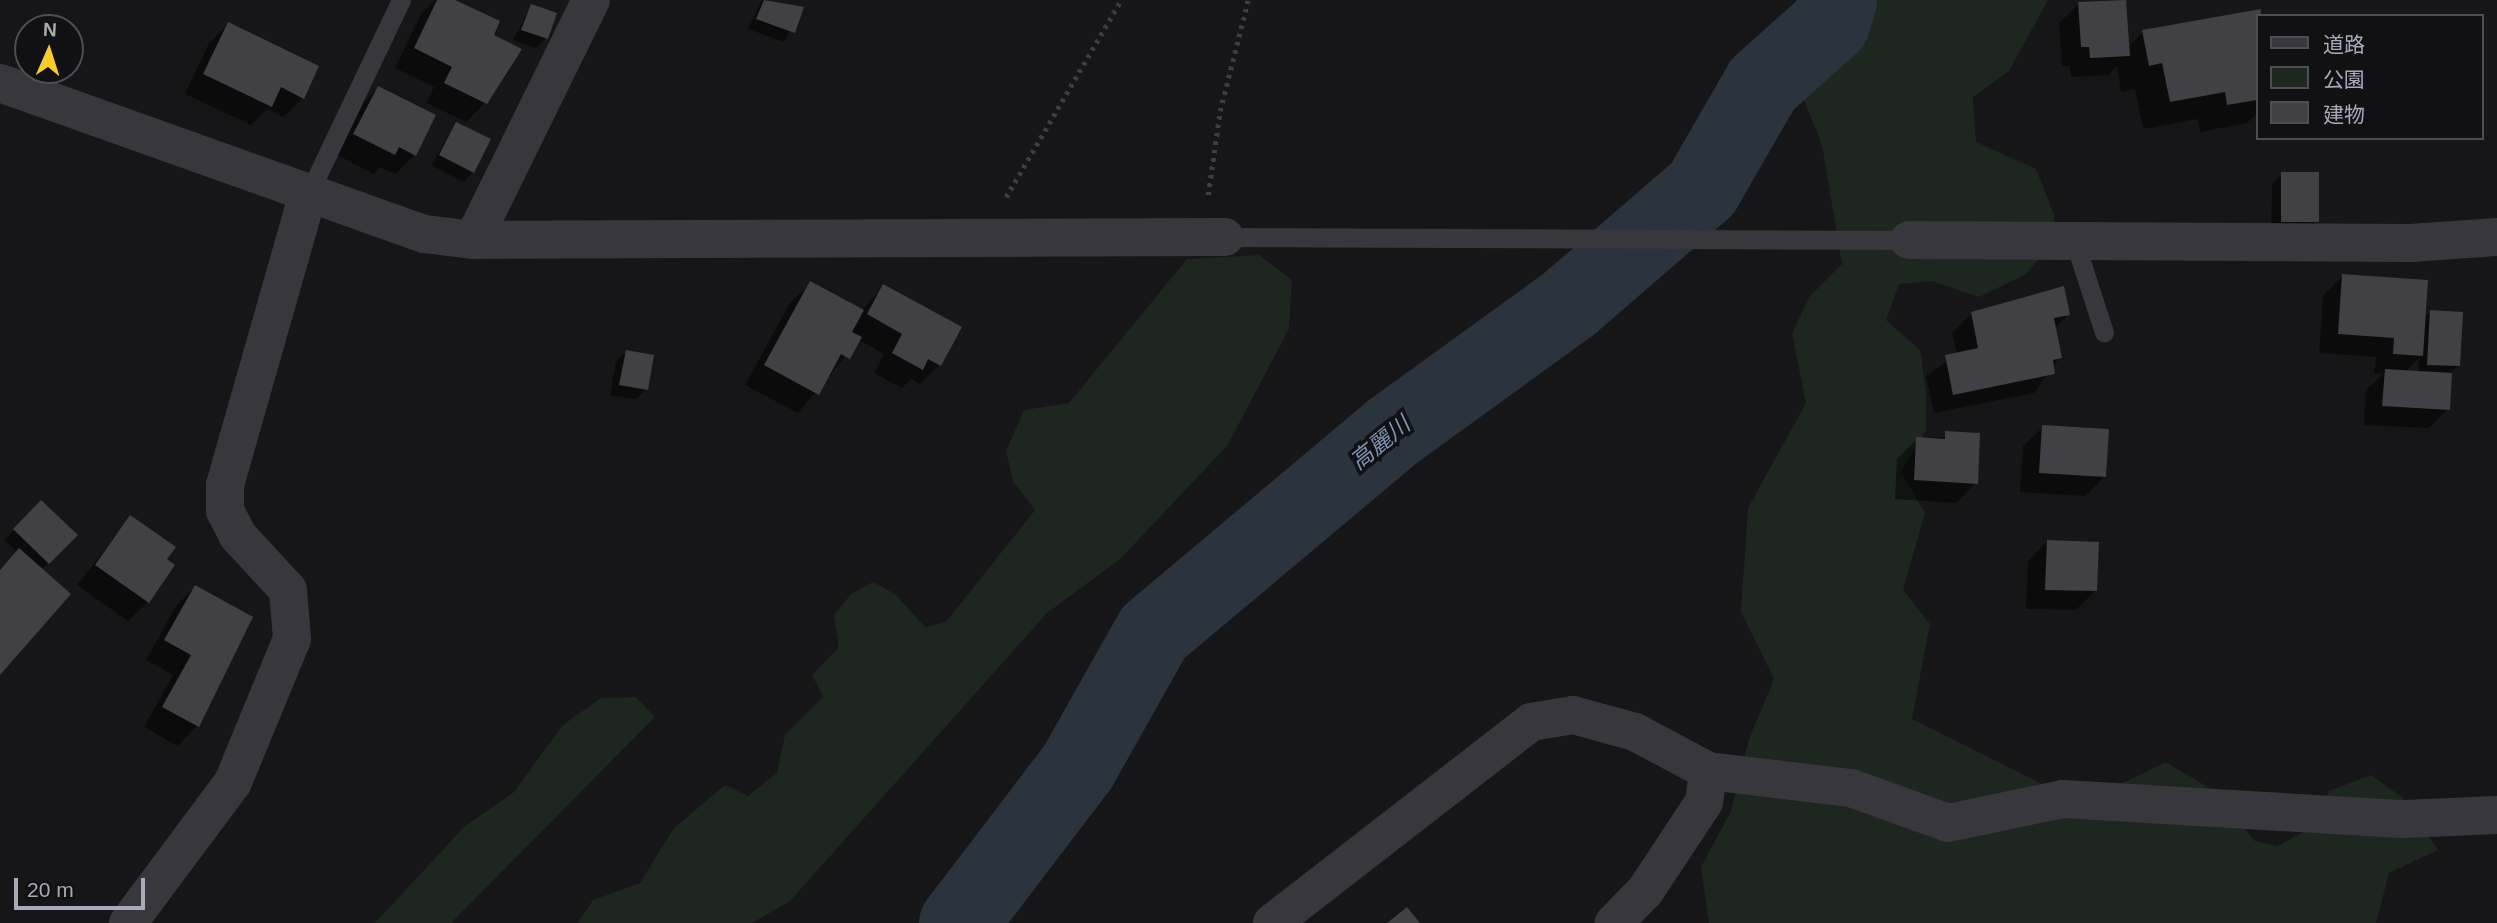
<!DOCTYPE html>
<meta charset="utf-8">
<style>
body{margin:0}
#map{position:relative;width:2497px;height:923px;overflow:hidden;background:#161618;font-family:Arial,"Noto Sans JP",sans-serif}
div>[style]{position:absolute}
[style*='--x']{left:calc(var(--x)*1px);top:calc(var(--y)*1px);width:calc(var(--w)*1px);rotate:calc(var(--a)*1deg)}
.green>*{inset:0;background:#1d261f}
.shadow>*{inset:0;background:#0007}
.river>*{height:79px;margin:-39.5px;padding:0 39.5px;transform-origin:39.5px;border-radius:39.5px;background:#2b333c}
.building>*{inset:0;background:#404045}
.path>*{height:4.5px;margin-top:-2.25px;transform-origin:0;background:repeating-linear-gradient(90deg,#3c3e44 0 3.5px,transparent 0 8.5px)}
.lane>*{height:19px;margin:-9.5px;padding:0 9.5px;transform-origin:9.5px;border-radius:9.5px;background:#37373d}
.street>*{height:38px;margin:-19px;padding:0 19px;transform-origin:19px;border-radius:19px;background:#37373d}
span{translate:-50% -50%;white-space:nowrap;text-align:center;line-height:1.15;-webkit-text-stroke:7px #111113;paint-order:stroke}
.water-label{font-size:23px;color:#7d94b4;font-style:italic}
.legend{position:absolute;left:2256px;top:14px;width:228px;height:126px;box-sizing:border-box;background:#111113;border:2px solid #4d4e55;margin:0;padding:9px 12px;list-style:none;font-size:21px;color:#a7aab8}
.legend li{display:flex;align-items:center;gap:14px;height:35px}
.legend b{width:35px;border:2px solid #4d4e55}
.north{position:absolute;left:14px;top:14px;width:70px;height:70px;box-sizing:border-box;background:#111113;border:2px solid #4d4e55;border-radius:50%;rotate:3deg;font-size:19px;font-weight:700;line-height:28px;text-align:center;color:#a7aab8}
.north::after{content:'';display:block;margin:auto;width:24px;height:32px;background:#f8cc2d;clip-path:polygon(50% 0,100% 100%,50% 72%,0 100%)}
.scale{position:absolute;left:14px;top:878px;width:131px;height:32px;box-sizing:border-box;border:4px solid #a7aab8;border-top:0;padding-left:9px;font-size:21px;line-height:24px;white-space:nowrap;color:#a7aab8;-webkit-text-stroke:5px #111113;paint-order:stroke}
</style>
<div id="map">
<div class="green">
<div style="clip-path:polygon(1798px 0,2048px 0,2009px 71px,1973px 97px,1976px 142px,2036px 169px,2055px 217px,2038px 260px,2026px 274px,1979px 297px,1932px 281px,1899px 284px,1886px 320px,1920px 350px,1926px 391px,1926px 430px,1901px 472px,1925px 513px,1903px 590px,1930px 624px,1912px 719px,2052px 789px,2117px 786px,2166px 762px,2211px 789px,2255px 841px,2277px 846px,2317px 825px,2329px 791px,2371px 775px,2403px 798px,2438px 850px,2389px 873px,2376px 923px,1709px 923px,1701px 867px,1731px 811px,1749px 739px,1774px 679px,1741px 612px,1748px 508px,1806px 403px,1792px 333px,1810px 296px,1842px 264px,1822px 145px,1796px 80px,1790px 32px)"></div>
<div style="clip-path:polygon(1259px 255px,1292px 280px,1289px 329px,1227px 446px,1120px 559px,1047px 613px,790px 901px,752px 923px,578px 923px,593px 900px,640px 883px,674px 828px,725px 785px,748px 796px,777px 773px,785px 735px,823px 697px,812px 675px,839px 647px,834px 615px,851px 594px,873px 582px,895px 594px,925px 627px,946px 622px,1035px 510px,1013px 481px,1006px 451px,1024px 410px,1069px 403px,1187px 259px)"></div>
<div style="clip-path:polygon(636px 697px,655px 717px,451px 923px,375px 923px,465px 826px,513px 793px,563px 725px,601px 698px)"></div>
</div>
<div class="shadow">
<div style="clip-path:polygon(435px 0,451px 0,492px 36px,485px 103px,466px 122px,426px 103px,434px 87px,395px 68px,421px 14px)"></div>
<div style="clip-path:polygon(762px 0,802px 8px,784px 42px,748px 29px)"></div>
<div style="clip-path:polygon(2079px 4px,2127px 48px,2143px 32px,2257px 16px,2257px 114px,2247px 123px,2200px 132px,2198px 119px,2143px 129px,2135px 89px,2121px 92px,2117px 66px,2108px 75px,2071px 77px,2070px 66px,2062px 66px,2059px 23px)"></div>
<div style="clip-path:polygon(531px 6px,546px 38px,536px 48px,513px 40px)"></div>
<div style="clip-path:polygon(228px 24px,303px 98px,283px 117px,267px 109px,251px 125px,185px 94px,209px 43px)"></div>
<div style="clip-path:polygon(378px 88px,415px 155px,395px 174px,380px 167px,374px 174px,335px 154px,359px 107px)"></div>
<div style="clip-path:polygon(456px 124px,473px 172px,463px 182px,431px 165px)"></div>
<div style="clip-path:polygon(2282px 174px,2317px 221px,2308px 231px,2271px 231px,2272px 184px)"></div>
<div style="clip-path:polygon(evenodd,2343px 276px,2424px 318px,2430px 312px,2458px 366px,2451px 373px,2448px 409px,2429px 428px,2364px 425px,2366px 390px,2383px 374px,2374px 373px,2376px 357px,2319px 353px,2323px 296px,2343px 276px,2419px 358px,2418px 373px,2405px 372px,2419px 358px)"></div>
<div style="clip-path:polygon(810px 284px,861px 311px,883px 287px,939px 365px,920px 384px,911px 379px,902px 388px,874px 373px,884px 354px,859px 340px,798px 413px,745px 385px,790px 303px)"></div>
<div style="clip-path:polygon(1972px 313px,2068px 315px,2054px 329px,2060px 357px,2034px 393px,1934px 413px,1926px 376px,1957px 354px,1952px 333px)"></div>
<div style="clip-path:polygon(626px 352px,646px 390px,636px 399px,610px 395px,616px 361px)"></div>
<div style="clip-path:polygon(2043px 427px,2105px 476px,2085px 496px,2020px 492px,2023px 446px)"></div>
<div style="clip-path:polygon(1979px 435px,1976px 483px,1956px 503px,1895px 499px,1897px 459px,1917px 439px)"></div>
<div style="clip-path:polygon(41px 503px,75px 535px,41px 570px,0 672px,0 569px,17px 552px,4px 540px)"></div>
<div style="clip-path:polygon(131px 517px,165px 559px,148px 602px,128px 621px,77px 585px)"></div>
<div style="clip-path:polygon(2047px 541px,2096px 590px,2076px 610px,2026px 609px,2028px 561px)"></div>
<div style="clip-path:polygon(195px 587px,251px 618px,197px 726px,178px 746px,144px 727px,173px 675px,146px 660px,176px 606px)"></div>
</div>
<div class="river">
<div style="--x:958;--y:923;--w:196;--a:-52.7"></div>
<div style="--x:1077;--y:767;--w:155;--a:-60.6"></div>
<div style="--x:1153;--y:632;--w:311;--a:-40"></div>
<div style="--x:1391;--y:432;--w:220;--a:-35.9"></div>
<div style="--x:1569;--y:303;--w:176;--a:-40.8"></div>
<div style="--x:1702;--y:188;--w:120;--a:-60"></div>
<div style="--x:1762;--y:84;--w:91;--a:-41.9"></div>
<div style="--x:1830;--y:23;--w:24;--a:-73"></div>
</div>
<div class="building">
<div style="clip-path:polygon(437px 0,455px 0,500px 21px,494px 35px,522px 49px,487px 104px,444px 83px,452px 67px,414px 48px)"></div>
<div style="clip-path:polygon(764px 0,804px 7px,795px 33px,756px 19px)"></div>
<div style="clip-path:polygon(2126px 0,2130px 56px,2090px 58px,2089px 47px,2081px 47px,2078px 2px)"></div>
<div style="clip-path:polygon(531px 4px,557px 13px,548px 39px,521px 30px)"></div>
<div style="clip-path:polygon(2261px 9px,2257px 100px,2227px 105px,2225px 92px,2170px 102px,2162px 63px,2149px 66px,2142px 30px)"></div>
<div style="clip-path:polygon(228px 22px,319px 66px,304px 99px,281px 87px,272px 107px,203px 74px)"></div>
<div style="clip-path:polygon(378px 86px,436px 115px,416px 156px,399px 147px,395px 155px,353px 134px)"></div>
<div style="clip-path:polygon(456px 122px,491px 139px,474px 173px,439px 155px)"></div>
<div style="clip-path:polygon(2281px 172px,2319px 172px,2319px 222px,2281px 222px)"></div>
<div style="clip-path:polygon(2342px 274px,2428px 280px,2423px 356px,2393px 354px,2394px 338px,2338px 334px)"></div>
<div style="clip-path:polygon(810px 281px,864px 310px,852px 332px,862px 337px,850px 359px,841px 354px,819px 395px,764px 365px)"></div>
<div style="clip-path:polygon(883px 284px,962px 327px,941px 366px,928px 359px,923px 370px,892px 353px,902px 334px,867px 314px)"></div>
<div style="clip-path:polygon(2064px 286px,2070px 315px,2054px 318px,2062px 358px,2053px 360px,2055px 374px,1953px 395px,1945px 355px,1978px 348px,1971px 312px)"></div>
<div style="clip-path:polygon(2430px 310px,2463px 312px,2460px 366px,2427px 365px)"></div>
<div style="clip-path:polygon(626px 350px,654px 355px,648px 390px,619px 385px)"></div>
<div style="clip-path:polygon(2385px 369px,2452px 373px,2450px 410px,2382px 406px)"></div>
<div style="clip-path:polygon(2042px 425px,2109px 429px,2106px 477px,2039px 473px)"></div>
<div style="clip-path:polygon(1945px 431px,1980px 433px,1978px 484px,1914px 480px,1916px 437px,1945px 439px)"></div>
<div style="clip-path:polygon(41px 500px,78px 535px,49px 564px,13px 529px)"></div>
<div style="clip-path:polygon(130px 515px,176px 547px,167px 559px,175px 565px,149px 603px,95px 565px)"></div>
<div style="clip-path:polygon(2047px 540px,2099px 542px,2097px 591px,2045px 590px)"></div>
<div style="clip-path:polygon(19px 548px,71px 594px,0 675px,0 570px)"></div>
<div style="clip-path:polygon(195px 585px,253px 617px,199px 727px,162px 707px,191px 655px,164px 640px)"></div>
<div style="clip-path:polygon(1407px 907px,1420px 923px,1387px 923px)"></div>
</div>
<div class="path">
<div style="--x:1208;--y:195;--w:85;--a:-81.9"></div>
<div style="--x:1220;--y:111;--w:114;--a:-75.8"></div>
<div style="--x:1006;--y:197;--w:228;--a:-59.7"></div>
</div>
<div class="lane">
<div style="--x:307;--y:197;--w:218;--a:-64.5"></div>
<div style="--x:1225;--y:237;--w:684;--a:0.25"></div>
<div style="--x:2075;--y:243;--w:94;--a:72"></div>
</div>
<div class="street">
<div style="--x:0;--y:83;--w:451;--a:19.6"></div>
<div style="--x:425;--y:234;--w:48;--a:7.1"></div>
<div style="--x:473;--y:240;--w:752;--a:-0.23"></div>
<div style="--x:473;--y:240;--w:267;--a:-63.8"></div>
<div style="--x:1909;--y:240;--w:502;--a:0.34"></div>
<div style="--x:2411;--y:243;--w:86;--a:-4"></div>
<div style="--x:1708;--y:771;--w:144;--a:6.8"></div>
<div style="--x:1851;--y:788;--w:103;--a:19.8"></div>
<div style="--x:1948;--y:823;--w:117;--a:-11.8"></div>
<div style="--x:2063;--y:799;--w:342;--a:3.4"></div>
<div style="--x:2404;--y:819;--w:93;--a:-2.5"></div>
<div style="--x:128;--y:923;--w:176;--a:-53.3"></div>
<div style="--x:233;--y:782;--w:155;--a:-67.6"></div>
<div style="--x:292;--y:639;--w:49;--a:-94.7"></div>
<div style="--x:288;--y:590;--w:74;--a:-132.8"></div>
<div style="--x:238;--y:536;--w:28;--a:-117"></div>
<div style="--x:225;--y:511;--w:26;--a:-90"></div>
<div style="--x:225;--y:485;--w:299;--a:-74.1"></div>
<div style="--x:1272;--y:923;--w:328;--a:-37.8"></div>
<div style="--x:1531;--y:722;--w:43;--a:-9.5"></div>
<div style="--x:1573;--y:715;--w:64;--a:15.3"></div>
<div style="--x:1635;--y:732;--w:83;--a:28.1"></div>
<div style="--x:1708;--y:771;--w:31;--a:97"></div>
<div style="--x:1704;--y:802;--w:107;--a:123.5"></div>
<div style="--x:1645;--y:891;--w:45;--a:134.1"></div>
</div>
<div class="water-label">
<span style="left:1380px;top:443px;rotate:-39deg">高麗川</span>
</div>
<ul class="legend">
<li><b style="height:9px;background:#37373d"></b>道路</li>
<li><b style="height:19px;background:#1d261f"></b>公園</li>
<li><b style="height:19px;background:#404045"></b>建物</li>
</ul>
<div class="north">N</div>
<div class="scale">20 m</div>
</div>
